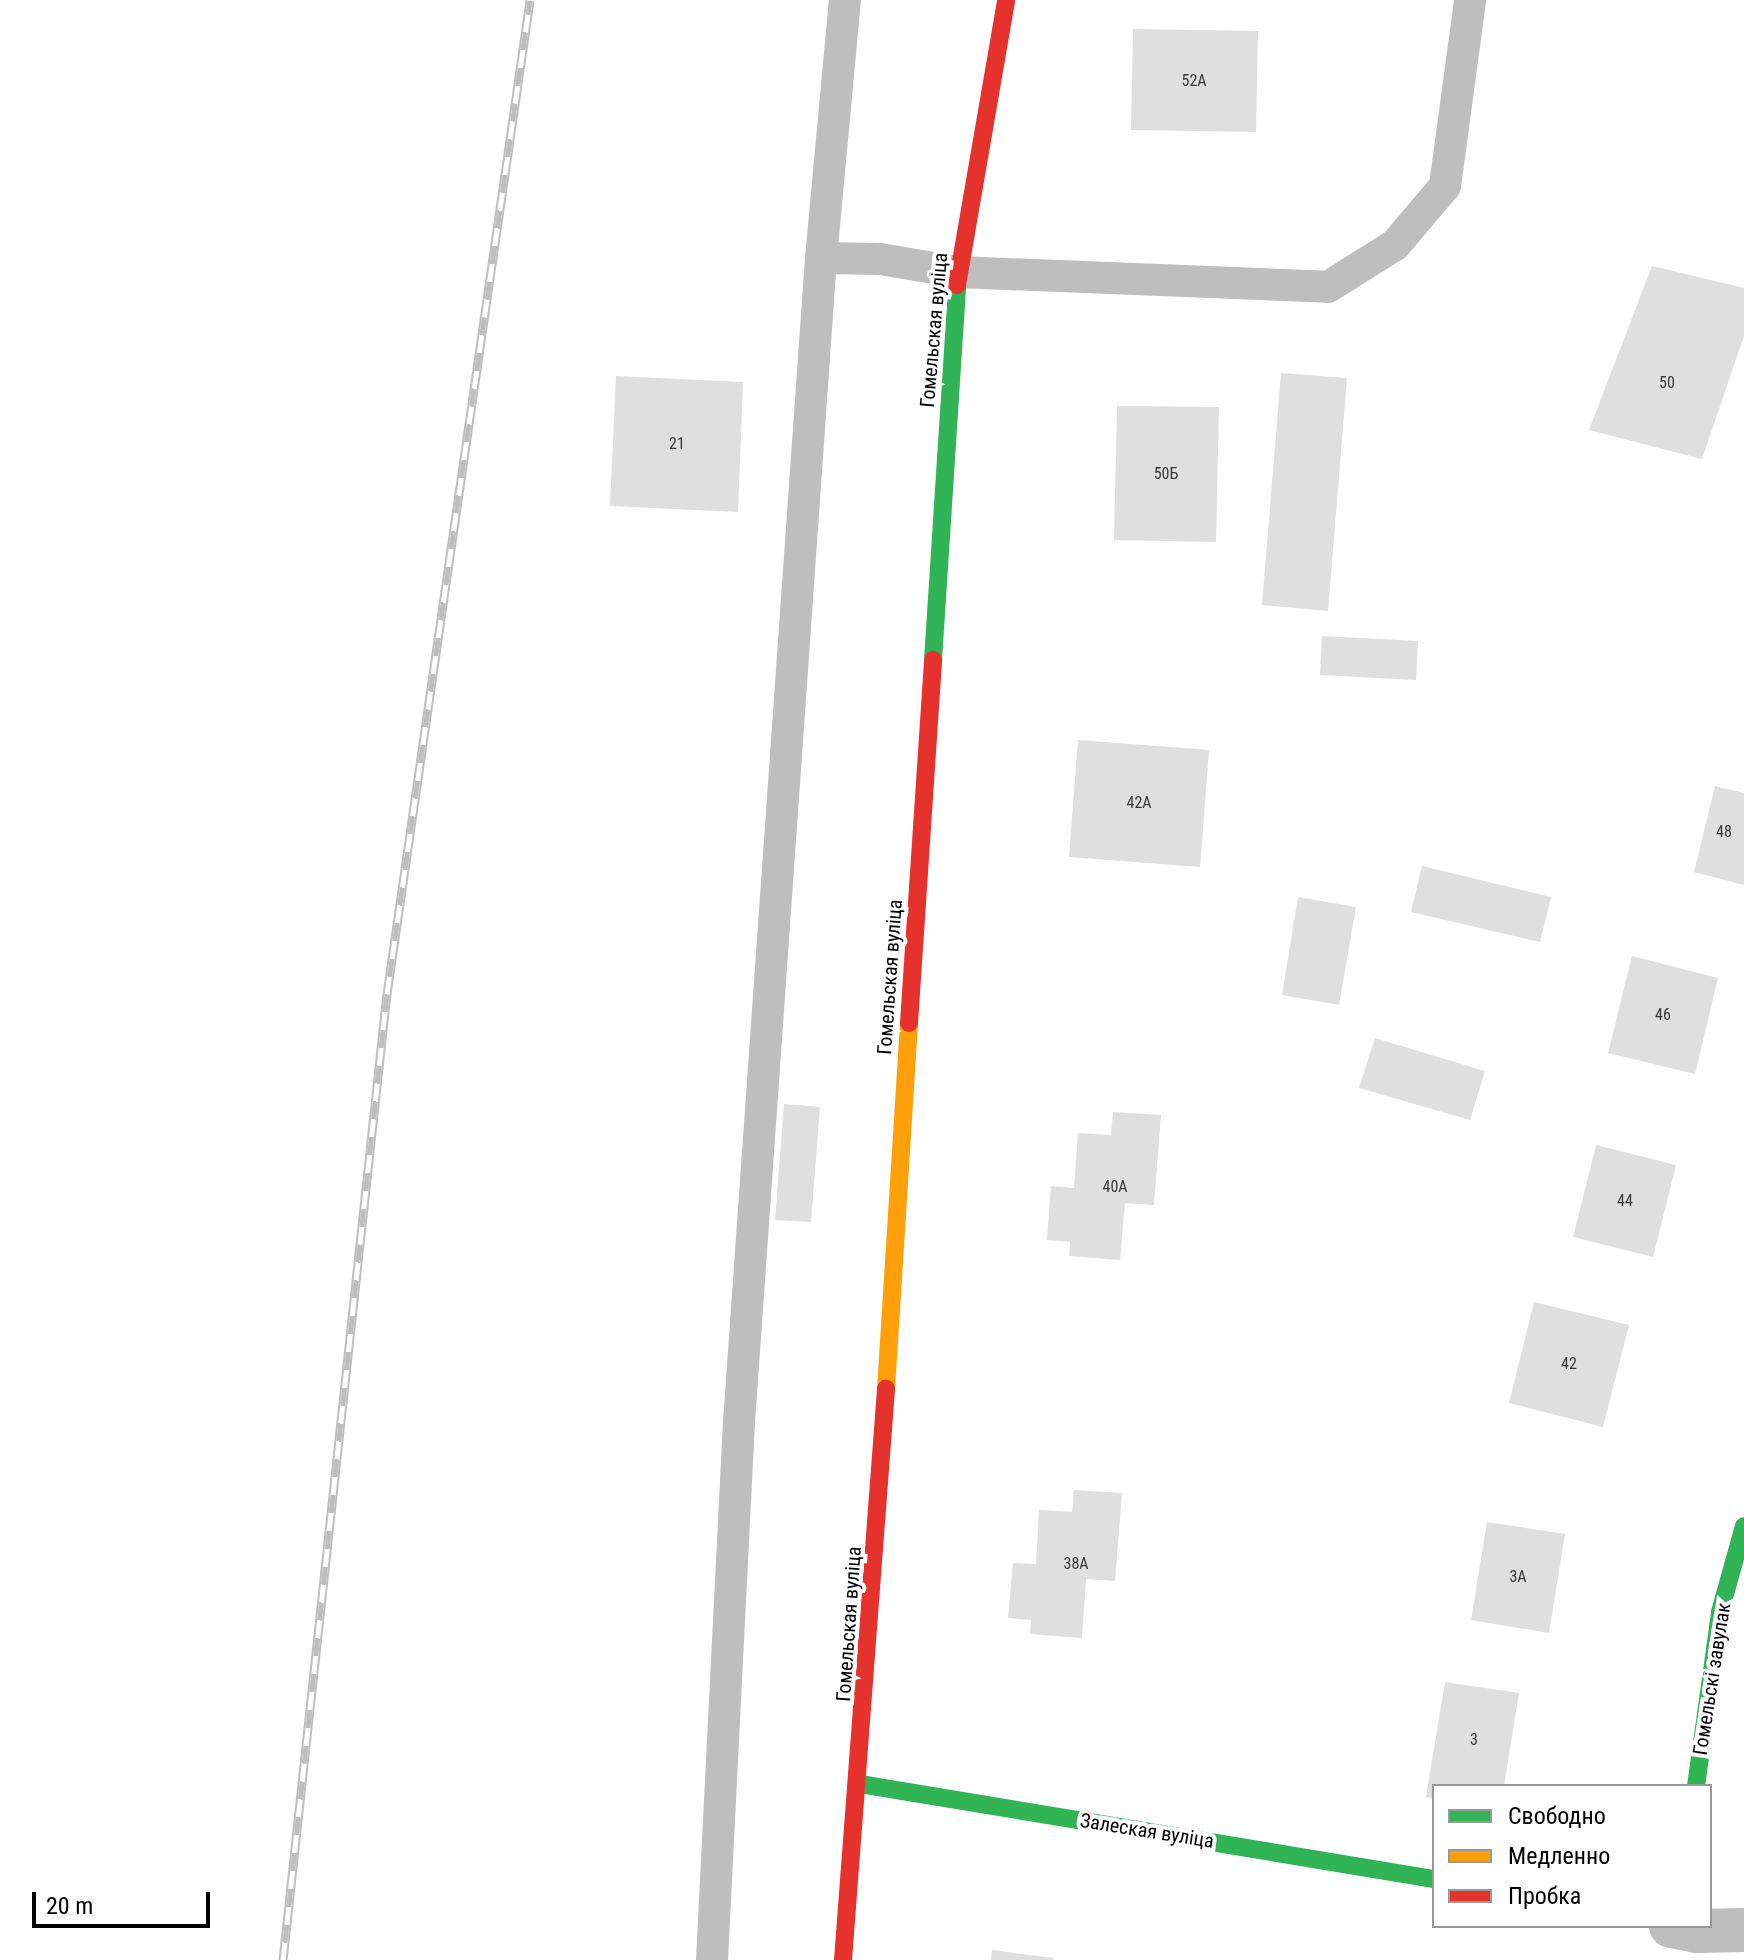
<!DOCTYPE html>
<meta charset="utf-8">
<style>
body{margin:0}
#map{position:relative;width:1744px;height:1960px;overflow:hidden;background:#fff;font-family:"Roboto Condensed",sans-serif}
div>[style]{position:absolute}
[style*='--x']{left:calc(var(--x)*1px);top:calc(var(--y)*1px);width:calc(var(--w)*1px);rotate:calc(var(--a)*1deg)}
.building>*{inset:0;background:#dfdfdf}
.lane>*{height:32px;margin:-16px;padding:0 16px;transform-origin:16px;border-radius:16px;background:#bebebe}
.street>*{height:44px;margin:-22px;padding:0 22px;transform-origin:22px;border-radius:22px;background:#bebebe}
.fast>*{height:18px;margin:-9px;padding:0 9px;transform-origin:9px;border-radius:9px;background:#30b455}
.slow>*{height:18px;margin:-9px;padding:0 9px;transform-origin:9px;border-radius:9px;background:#ff9f0a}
.jam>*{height:18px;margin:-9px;padding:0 9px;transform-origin:9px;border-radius:9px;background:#e5322d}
.rail>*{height:9px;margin-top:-4.5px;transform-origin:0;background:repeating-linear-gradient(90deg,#fff 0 18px,#bebebe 0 36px);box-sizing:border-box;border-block:2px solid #bebebe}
span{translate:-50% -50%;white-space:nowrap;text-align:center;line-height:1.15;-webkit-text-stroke:8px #fff;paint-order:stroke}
.number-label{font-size:16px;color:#383838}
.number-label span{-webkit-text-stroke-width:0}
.street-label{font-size:20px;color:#000}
.legend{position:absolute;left:1432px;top:1784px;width:280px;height:144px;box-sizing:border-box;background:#fff;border:2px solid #999;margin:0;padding:10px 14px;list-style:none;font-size:24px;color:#000}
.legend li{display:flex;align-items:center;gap:16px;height:40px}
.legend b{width:40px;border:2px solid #999}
.scale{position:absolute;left:32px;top:1892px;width:178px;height:36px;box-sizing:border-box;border:4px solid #000;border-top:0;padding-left:10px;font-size:24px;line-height:28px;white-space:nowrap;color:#000;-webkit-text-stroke:6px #fff;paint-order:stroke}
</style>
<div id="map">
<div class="building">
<div style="clip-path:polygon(1133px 29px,1258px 31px,1256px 132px,1131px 130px)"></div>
<div style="clip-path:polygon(1652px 266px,1744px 288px,1744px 336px,1702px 459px,1589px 430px)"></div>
<div style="clip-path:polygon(1281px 373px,1347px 378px,1328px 611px,1262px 605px)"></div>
<div style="clip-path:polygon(616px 376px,743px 382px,738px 512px,610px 506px)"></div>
<div style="clip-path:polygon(1117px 406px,1219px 407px,1216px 542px,1114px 540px)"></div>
<div style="clip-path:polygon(1322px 636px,1418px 641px,1416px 680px,1320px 675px)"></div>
<div style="clip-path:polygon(1078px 740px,1209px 750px,1200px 867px,1069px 857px)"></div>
<div style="clip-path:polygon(1715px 786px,1744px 793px,1744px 885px,1694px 872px)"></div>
<div style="clip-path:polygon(1422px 866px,1551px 897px,1540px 942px,1411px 912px)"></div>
<div style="clip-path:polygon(1298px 897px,1356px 907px,1339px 1005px,1282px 995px)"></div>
<div style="clip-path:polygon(1632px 956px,1718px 978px,1695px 1074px,1608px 1053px)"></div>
<div style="clip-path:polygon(1375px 1038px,1485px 1071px,1470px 1120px,1359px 1088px)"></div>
<div style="clip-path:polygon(784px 1104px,820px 1107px,811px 1222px,775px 1220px)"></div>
<div style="clip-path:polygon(1113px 1112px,1161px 1115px,1154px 1205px,1125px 1203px,1120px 1260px,1069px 1256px,1070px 1242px,1047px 1240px,1051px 1186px,1074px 1188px,1078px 1133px,1111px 1135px)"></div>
<div style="clip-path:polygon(1596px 1145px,1676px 1165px,1653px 1257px,1573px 1237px)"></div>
<div style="clip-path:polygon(1534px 1302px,1629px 1325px,1603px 1427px,1509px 1403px)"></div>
<div style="clip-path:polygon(1074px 1490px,1122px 1493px,1115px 1581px,1086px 1579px,1082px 1638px,1030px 1634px,1031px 1620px,1008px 1618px,1013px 1563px,1036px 1564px,1039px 1510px,1072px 1512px)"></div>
<div style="clip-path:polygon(1487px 1522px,1565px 1534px,1549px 1633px,1471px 1620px)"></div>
<div style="clip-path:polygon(1445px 1682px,1519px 1693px,1504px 1786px,1434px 1786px,1434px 1799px,1426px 1797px)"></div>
<div style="clip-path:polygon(992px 1950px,1053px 1958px,1053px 1960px,991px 1960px)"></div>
</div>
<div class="lane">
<div style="--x:821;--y:258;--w:259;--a:-84.7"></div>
<div style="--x:712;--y:1960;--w:539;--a:-87.13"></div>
<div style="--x:739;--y:1422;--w:1167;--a:-85.97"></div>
<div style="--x:821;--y:258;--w:59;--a:1"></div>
<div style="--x:880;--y:259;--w:79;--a:9.5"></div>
<div style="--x:958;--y:272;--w:370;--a:2.3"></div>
<div style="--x:1328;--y:287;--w:79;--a:-32.1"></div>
<div style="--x:1395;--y:245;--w:77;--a:-49.7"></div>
<div style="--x:1445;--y:186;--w:188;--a:-82.3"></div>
</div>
<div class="street">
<div style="--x:1671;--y:1926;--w:26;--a:11"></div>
<div style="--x:1697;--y:1931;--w:47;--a:-1.2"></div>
</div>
<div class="fast">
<div style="--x:933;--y:660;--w:376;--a:-86.3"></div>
<div style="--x:860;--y:1784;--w:582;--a:9.4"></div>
<div style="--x:1696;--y:1786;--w:176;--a:-82.1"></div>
<div style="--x:1720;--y:1612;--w:89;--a:-74.4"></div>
</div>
<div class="slow">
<div style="--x:886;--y:1389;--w:367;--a:-86.4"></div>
</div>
<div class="jam">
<div style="--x:957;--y:285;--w:289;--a:-80.2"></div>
<div style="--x:909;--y:1023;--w:364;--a:-86.2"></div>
<div style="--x:843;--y:1960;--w:573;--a:-85.69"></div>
</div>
<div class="rail">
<div style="--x:283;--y:1960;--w:972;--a:-83.86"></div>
<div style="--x:387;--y:994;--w:1004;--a:-81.81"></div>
</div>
<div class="number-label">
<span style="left:1194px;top:81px">52А</span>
<span style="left:1667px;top:383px">50</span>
<span style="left:677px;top:444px">21</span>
<span style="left:1166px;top:474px">50Б</span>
<span style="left:1139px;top:803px">42А</span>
<span style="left:1724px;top:832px">48</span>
<span style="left:1663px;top:1015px">46</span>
<span style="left:1115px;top:1187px">40А</span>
<span style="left:1625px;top:1201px">44</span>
<span style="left:1569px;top:1364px">42</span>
<span style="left:1076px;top:1564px">38А</span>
<span style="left:1518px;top:1577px">3А</span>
<span style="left:1474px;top:1740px">3</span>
</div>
<div class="street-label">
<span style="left:934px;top:330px;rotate:-85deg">Гомельская вуліца</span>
<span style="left:890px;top:977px;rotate:-86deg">Гомельская вуліца</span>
<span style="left:849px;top:1624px;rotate:-86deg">Гомельская вуліца</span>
<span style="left:1712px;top:1679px;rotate:-81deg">Гомельскі завулак</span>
<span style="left:1147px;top:1831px;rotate:9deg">Залеская вуліца</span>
</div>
<ul class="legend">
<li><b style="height:10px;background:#30b455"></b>Свободно</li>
<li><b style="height:10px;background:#ff9f0a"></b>Медленно</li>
<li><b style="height:10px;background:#e5322d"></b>Пробка</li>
</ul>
<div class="scale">20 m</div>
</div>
